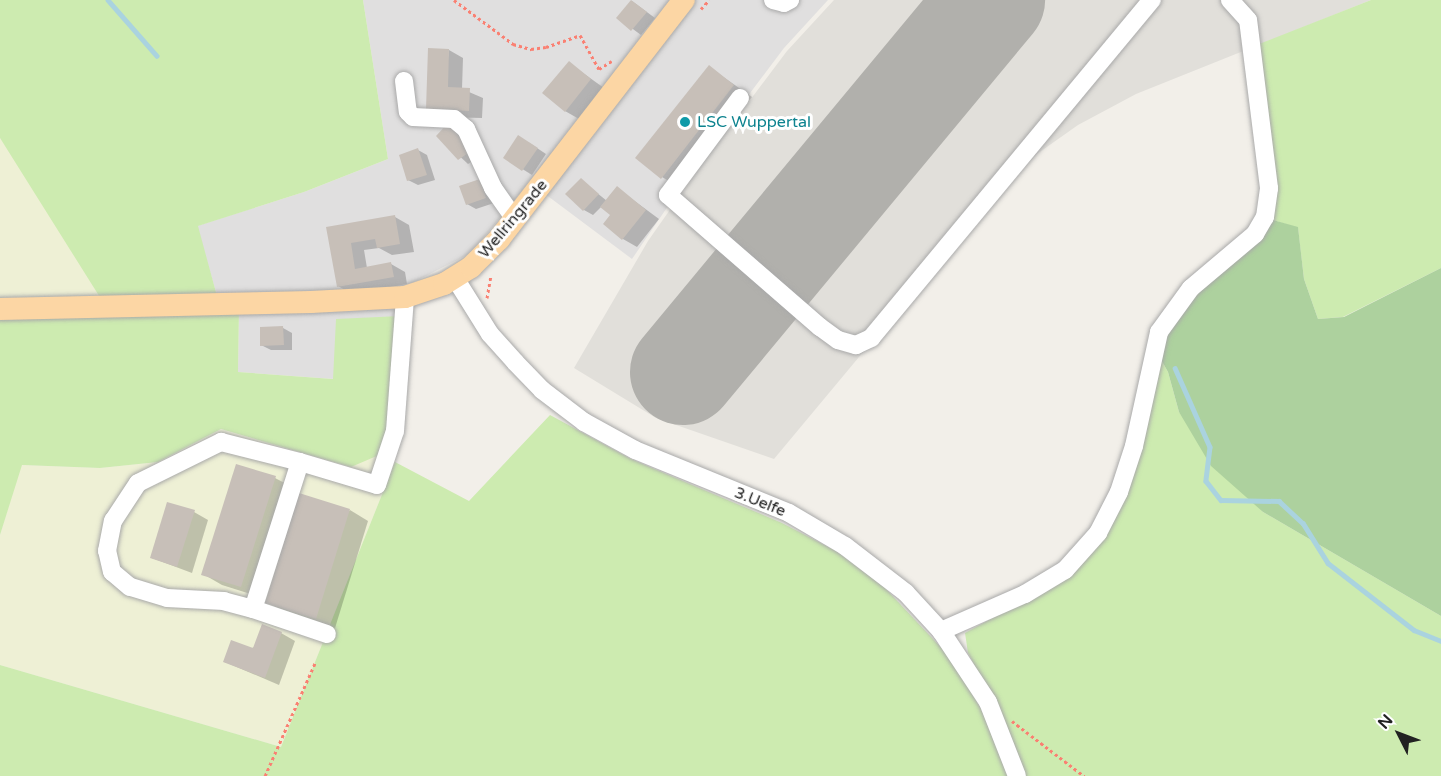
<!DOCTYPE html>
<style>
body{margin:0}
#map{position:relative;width:1441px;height:776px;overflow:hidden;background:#f2efe9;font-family:"Varela Round",sans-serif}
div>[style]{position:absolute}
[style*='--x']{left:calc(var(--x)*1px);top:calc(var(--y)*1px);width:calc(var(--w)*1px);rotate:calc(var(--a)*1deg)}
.residential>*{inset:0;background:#e0dfdf}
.airport>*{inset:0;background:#e1dfda}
.farmland>*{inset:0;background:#eef0d5}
.grass>*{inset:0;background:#cdebb0}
.forest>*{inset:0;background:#add19e}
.shadow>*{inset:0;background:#0003}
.stream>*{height:4.5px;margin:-2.25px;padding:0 2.25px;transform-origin:2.25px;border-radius:2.25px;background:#aad3df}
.runway>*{height:106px;margin:-53px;padding:0 53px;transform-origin:53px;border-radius:53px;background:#b1b0ac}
.building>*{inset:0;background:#c7bfb8}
.path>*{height:3px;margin-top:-1.5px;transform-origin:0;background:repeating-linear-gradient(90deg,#fa8072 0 3px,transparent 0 6px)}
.roads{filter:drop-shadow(0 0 2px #a9a9a9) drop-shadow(0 0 2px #a9a9a9)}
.minor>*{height:18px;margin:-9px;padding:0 9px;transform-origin:9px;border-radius:9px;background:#fff}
.major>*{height:22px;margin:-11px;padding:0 11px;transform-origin:11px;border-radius:11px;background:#fcd6a4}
.dots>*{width:16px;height:16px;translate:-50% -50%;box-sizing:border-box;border:3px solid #fff;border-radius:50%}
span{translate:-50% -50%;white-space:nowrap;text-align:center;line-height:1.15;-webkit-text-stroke:6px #fff;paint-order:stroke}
.culture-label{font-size:16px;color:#0d838f}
.left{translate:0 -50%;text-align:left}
.street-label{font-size:16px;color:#222}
.north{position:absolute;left:1369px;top:704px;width:60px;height:60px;-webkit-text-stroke:4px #fff;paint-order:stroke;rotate:312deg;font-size:16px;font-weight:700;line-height:24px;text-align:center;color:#222}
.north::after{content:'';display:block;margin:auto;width:21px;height:27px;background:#222;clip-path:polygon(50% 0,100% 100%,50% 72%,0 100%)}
</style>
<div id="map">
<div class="residential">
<div style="clip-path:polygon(363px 0,828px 0,784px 48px,696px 165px,632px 259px,529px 182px,471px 253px,402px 288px,400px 316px,334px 379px,238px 372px,239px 309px,217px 296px,197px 226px,304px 192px,388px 159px)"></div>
</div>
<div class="airport">
<div style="clip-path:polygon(834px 0,1371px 0,1136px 94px,1078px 125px,1037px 154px,974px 219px,774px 459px,656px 418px,574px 368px,648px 241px,702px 164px,787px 51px)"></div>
</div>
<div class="farmland">
<div style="clip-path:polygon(0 138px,26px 175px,101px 299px,0 303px)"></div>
<div style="clip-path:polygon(221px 429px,351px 467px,397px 440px,395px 462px,281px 747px,0 665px,0 535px,21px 465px,100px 468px,158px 462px)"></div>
</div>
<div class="grass">
<div style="clip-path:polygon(0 0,363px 0,388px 159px,304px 192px,198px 226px,217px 296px,101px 299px,0 138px)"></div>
<div style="clip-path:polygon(1371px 0,1441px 0,1441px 268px,1343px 317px,1318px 319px,1304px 279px,1298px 228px,1273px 220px,1259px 44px)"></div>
<div style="clip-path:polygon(239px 309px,238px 372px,333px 379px,336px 319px,400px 316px,386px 452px,351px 467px,221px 429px,158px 462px,100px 468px,22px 465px,0 535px,0 312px)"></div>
<div style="clip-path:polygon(1159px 356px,1168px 372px,1179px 412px,1263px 512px,1441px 616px,1441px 776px,1025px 776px,1006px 724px,968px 653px,965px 633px,1047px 588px,1095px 548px)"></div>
<div style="clip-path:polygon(550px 415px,631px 459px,782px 523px,836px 551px,885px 588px,950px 657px,981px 709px,1008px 776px,0 776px,0 665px,281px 747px,395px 462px,469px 501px)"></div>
</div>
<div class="forest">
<div style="clip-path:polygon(1273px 220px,1298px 227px,1304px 279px,1318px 319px,1344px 317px,1441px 268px,1441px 616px,1263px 512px,1211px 466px,1179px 412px,1168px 372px,1159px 356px,1164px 339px,1188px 301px)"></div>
</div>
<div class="shadow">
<div style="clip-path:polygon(632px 1px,655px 18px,641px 35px,618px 18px)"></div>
<div style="clip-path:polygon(449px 50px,463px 58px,462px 89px,483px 98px,482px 118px,441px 117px)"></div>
<div style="clip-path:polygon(569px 63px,604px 88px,579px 119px,565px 111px)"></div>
<div style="clip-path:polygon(709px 67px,752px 97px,681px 188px,662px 177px)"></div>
<div style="clip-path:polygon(457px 130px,479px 157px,468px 164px,438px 136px)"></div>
<div style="clip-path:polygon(528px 142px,546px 154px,532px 175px,505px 158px)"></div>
<div style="clip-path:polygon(418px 150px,427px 155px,435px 180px,418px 185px,408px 180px)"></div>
<div style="clip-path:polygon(581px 180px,607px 201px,617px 188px,659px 219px,637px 247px,623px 239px,612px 215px,602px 206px,593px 215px,584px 210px)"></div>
<div style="clip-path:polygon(479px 181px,494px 203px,476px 209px,467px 204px)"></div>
<div style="clip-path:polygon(395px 217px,409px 225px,414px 252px,392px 255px,379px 248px,364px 250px,367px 268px,391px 264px,405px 272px,407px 284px,352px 294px,338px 286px,328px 228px)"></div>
<div style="clip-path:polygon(283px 328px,292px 333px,292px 350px,271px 350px,261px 345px)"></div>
<div style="clip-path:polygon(275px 478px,294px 488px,260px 597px,222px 585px,203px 574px)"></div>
<div style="clip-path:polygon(350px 510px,368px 521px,335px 628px,286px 613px,267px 602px)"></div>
<div style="clip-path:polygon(194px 512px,208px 520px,192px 573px,152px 558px)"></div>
<div style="clip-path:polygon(281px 633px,295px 641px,279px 685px,225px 662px)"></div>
</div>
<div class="stream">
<div style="--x:108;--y:0;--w:74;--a:48.8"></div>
<div style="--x:1175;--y:368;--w:86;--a:66.1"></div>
<div style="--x:1210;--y:447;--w:34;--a:97"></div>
<div style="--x:1206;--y:481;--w:24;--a:52"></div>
<div style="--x:1221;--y:500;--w:58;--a:1"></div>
<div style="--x:1279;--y:501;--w:33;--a:43"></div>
<div style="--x:1303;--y:523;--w:47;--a:58"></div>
<div style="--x:1328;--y:563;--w:109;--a:37.9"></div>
<div style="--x:1414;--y:630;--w:29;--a:22"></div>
</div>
<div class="runway">
<div style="--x:683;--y:372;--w:484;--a:-50.3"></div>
</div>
<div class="building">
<div style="clip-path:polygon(631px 0,647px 12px,631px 31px,616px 18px)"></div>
<div style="clip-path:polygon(428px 48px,449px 49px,448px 87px,470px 88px,469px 111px,426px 109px)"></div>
<div style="clip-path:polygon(569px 61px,591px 79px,565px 112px,542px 93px)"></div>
<div style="clip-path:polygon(709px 65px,734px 85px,661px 179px,635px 158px)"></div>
<div style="clip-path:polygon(448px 123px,471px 151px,458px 160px,436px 136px)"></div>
<div style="clip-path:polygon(518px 135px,538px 148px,522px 171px,503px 158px)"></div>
<div style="clip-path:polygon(418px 148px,427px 175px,407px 181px,399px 155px)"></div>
<div style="clip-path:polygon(581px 178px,599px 194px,583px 211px,565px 194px)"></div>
<div style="clip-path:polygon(480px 179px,486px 198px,466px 205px,459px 186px)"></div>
<div style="clip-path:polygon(617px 186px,646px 210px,622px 240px,603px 224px,610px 215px,600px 207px)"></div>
<div style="clip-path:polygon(395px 215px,400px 244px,377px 248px,375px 239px,351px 243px,355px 269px,391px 262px,394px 277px,337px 287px,326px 227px)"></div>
<div style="clip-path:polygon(283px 326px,284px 345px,260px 346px,260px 327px)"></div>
<div style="clip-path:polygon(236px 464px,276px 476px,241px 587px,201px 575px)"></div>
<div style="clip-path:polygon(299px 493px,350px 509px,316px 619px,265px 603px)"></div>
<div style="clip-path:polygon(167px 502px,195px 510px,177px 567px,150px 558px)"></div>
<div style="clip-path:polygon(262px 624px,282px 632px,265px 678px,223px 662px,231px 640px,253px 648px)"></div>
</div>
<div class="path">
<div style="--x:454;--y:0;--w:74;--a:36.7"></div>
<div style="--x:513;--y:44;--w:19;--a:16"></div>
<div style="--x:531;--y:49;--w:15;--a:-8"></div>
<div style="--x:546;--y:47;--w:36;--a:-19"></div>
<div style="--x:580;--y:35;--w:39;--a:61"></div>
<div style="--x:599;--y:69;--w:15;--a:-32"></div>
<div style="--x:701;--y:9;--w:12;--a:-48"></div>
<div style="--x:487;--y:298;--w:23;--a:-80"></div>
<div style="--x:1012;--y:721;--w:91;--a:37.4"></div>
<div style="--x:265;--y:776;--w:124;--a:-66.1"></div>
</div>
<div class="roads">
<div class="minor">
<div style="--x:773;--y:0;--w:11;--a:15"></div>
<div style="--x:784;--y:3;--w:7;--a:-27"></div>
<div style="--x:404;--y:81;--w:31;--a:83"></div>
<div style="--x:408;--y:112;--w:7;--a:45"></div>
<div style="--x:413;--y:117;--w:41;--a:2.8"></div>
<div style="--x:454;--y:119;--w:16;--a:40"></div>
<div style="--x:466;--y:129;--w:65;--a:65.4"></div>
<div style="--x:493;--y:188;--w:39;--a:55"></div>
<div style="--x:740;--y:98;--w:121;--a:126.6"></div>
<div style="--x:668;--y:195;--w:201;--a:41"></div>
<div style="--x:820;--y:327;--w:22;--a:36"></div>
<div style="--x:838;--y:340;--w:19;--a:16"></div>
<div style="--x:856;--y:345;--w:17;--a:-25"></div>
<div style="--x:871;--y:338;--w:440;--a:-50.3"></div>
<div style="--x:455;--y:278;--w:66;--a:58"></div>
<div style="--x:490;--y:334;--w:38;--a:48"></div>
<div style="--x:515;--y:362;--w:39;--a:46"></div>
<div style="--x:542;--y:390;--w:53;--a:37.3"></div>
<div style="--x:584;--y:422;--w:58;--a:28.8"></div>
<div style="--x:635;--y:450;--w:166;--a:22.2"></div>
<div style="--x:789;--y:513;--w:65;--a:30.5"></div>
<div style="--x:845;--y:546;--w:77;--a:37.6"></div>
<div style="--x:906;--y:593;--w:52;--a:47.4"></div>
<div style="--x:941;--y:631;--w:85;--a:56.5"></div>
<div style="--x:988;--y:702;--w:79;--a:68.6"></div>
<div style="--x:300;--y:462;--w:154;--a:107.7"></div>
<div style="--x:253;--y:609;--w:30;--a:-165"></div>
<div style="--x:224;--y:601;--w:57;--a:-177"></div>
<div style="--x:167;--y:598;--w:39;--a:-163"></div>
<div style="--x:130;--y:587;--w:23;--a:-140"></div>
<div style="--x:112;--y:572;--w:22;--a:-103"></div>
<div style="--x:107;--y:551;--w:31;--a:-79"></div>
<div style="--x:113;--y:521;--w:45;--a:-56.7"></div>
<div style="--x:138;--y:483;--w:93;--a:-26.3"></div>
<div style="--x:221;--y:442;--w:81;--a:14.2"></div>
<div style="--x:300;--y:462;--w:80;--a:16.6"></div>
<div style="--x:377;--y:485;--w:57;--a:-71.6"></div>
<div style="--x:395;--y:431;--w:134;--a:-85.7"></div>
<div style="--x:253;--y:609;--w:78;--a:18.7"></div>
<div style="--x:941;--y:631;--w:92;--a:-23.8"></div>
<div style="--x:1025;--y:594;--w:47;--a:-31"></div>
<div style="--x:1065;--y:570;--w:50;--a:-48.3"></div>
<div style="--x:1098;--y:533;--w:46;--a:-62.9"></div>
<div style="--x:1119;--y:492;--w:48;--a:-71.9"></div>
<div style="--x:1134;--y:446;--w:117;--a:-77.6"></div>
<div style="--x:1159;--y:332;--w:54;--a:-54"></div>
<div style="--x:1191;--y:288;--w:84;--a:-40.2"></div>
<div style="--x:1255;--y:234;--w:20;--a:-60"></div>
<div style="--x:1265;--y:217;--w:29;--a:-82"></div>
<div style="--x:1269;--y:188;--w:169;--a:-97.1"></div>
<div style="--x:1248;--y:20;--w:27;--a:-132"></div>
</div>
<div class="major">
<div style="--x:0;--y:309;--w:311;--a:-1.3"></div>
<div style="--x:311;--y:302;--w:94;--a:-3"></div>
<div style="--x:405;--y:297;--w:41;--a:-18.4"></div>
<div style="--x:444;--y:284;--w:32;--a:-32"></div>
<div style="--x:471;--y:267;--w:40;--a:-45"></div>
<div style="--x:499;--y:239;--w:302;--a:-52.3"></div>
</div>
</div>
<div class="dots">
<div style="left:685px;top:122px;background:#0f9aa8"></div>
</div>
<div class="culture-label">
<span class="left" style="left:697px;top:122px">LSC Wuppertal</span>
</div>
<div class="street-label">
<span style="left:513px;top:219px;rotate:-50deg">Wellringrade</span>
<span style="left:760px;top:502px;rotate:22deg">3.Uelfe</span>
</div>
<div class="north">N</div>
</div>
